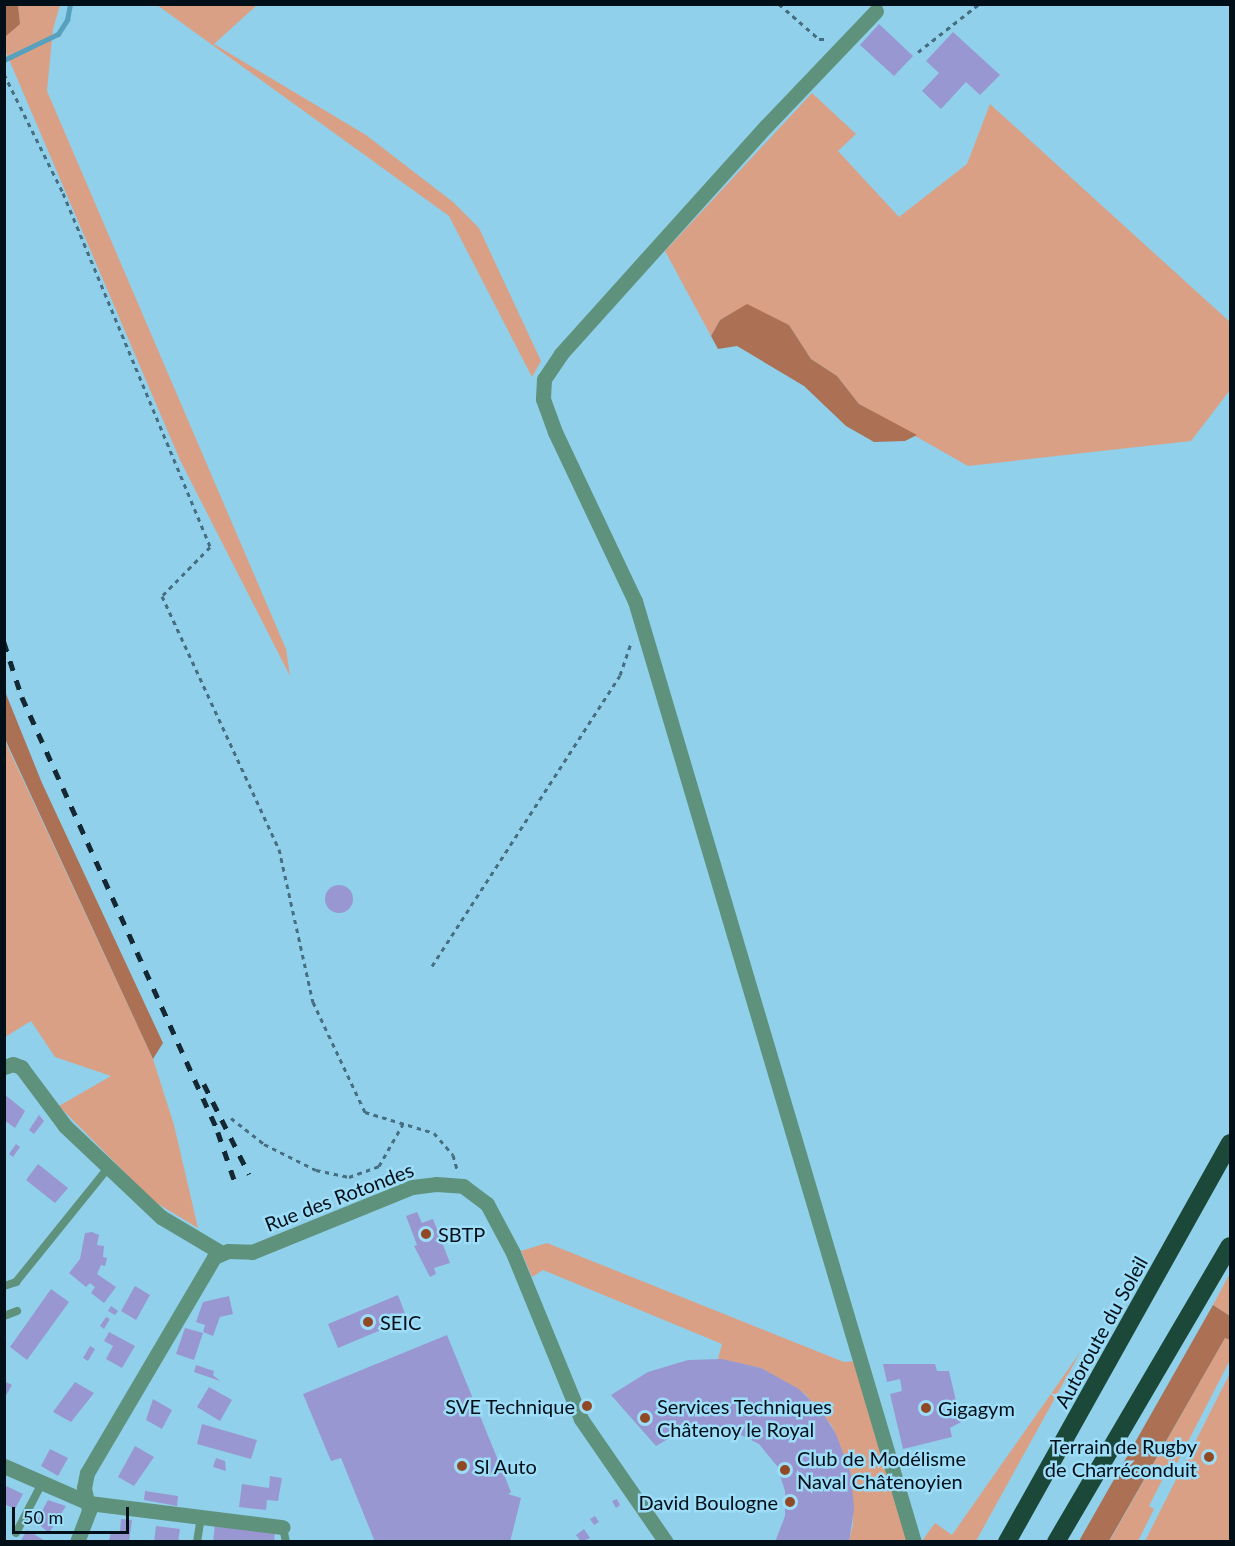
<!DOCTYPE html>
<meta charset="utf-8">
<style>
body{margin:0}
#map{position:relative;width:1235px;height:1546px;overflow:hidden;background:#90d0ea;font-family:Lato,sans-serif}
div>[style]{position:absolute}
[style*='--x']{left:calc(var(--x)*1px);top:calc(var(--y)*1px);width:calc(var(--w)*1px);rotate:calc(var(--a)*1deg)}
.green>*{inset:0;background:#daa085}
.forest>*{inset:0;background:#ac7155}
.stream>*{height:4.5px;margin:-2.25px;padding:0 2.25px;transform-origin:2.25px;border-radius:2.25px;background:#58a1be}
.building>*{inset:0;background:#9997d1}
.round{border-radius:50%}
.path>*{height:3px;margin-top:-1.5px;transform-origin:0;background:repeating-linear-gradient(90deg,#476e80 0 4.5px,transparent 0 9px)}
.service>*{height:8px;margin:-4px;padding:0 4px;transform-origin:4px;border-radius:4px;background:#5e927c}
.minor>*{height:15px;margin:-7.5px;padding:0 7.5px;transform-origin:7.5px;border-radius:7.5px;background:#5e927c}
.motorway>*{height:18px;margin:-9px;padding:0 9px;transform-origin:9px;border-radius:9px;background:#1b4838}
.rail>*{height:4.5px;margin-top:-2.25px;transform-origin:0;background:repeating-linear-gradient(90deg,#132833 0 10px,transparent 0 20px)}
.dots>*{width:16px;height:16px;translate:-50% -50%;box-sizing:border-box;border:3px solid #9dddf7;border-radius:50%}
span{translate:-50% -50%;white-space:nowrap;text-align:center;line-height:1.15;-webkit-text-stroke:5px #9dddf7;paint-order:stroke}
.street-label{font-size:20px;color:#000f18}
.poi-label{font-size:20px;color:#000f18}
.left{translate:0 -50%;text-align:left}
.right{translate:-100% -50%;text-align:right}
.frame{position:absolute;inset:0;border:6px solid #000f18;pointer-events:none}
.scale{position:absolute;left:12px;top:1507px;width:117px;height:27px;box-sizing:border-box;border:3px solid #000f18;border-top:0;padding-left:8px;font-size:18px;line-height:21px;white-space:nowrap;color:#000f18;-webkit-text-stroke:4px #9dddf7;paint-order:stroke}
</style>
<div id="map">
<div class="green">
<div style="clip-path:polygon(18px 5px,60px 5px,53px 29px,47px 91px,286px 649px,290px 676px,180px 460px,5px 50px,4px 37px,20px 24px)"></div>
<div style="clip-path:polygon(157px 5px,257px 5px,214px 44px,366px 135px,453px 202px,479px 228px,541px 361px,532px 377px,449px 216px)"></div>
<div style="clip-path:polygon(812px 93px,856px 134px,838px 151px,899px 217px,967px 164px,990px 104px,1230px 322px,1230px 390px,1191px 441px,968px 466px,859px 404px,837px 376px,811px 359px,789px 325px,747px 305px,720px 320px,711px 336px,665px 251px)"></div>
<div style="clip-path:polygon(4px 739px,153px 1059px,174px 1125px,198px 1228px,153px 1201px,59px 1106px,111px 1076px,55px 1057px,31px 1021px,5px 1037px)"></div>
<div style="clip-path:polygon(547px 1243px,844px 1362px,857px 1361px,909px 1541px,849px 1541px,853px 1524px,851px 1474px,832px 1426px,805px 1394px,761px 1368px,718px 1359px,722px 1344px,543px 1270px,532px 1277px,521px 1251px)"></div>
<div style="clip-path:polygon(1230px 1273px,1230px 1316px,1213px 1305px)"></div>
<div style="clip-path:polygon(1225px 1338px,1230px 1340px,1230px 1360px,1177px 1463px,1172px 1461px,1149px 1506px,1154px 1509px,1138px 1541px,1109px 1542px)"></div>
<div style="clip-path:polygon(1081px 1351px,976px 1541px,922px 1541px,935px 1523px,952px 1535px)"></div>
<div style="clip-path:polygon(1230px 1373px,1230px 1541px,1145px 1541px)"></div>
</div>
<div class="forest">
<div style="clip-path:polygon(5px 4px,18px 5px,20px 24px,5px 37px)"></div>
<div style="clip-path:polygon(747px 304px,789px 325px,811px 359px,837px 376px,859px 404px,917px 435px,905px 441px,874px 442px,846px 426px,804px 386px,737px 346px,718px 349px,711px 336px,720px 320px)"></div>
<div style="clip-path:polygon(4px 689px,42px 783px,163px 1043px,153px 1059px,5px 739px)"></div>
<div style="clip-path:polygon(1213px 1305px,1230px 1316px,1230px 1340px,1225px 1338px,1109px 1541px,1079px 1541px)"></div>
</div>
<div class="stream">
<div style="--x:4;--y:60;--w:60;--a:-25.7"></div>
<div style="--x:58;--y:34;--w:17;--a:-57"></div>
<div style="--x:67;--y:20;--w:16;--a:-79"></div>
</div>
<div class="building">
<div style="clip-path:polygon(879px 24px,913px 56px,894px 76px,860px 45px)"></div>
<div style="clip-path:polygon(953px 32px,1000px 75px,980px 95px,966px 82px,941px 109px,922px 91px,939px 73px,926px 61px)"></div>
<div class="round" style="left:325px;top:885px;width:28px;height:28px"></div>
<div style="clip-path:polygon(4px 1094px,25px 1111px,15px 1128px,4px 1120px)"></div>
<div style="clip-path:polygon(39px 1115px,44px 1121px,34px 1134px,29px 1130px)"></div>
<div style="clip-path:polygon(16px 1144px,20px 1147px,13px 1157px,9px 1154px)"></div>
<div style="clip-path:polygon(38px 1164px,68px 1188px,55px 1203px,26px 1180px)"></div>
<div style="clip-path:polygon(417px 1212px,422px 1223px,433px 1219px,450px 1263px,434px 1268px,436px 1274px,430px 1277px,414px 1246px,417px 1245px,406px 1216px)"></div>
<div style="clip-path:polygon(92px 1232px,99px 1235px,97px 1245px,104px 1246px,103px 1257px,107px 1258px,105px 1266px,101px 1265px,97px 1274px,116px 1287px,104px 1303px,91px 1293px,95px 1287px,90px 1283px,86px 1287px,69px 1273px,80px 1259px,85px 1233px)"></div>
<div style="clip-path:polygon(135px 1286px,150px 1295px,136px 1320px,121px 1311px)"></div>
<div style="clip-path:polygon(51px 1289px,69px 1302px,27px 1360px,10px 1347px)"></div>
<div style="clip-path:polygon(398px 1295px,407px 1319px,338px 1348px,328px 1324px)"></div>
<div style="clip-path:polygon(229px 1296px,233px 1314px,220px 1317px,213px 1336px,203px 1332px,205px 1325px,196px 1322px,203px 1302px)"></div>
<div style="clip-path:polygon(111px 1306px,118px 1311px,115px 1315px,108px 1311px)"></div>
<div style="clip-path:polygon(106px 1317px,110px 1319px,104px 1329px,100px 1326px)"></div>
<div style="clip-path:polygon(185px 1328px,203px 1333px,194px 1360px,176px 1354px)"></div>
<div style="clip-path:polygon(109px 1332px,135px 1346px,122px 1368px,106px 1359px,113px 1346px,104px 1341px)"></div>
<div style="clip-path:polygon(447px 1335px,511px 1492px,508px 1494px,521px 1498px,510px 1542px,375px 1542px,341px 1458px,331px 1461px,303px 1394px)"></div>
<div style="clip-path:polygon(90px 1346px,95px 1349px,88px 1361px,83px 1358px)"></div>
<div style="clip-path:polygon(688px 1360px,722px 1359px,761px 1368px,799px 1389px,822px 1412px,836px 1434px,851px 1474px,854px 1509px,849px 1542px,775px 1542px,785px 1516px,785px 1491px,777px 1466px,759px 1444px,735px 1432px,709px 1427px,680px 1432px,656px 1446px,611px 1395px,648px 1372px)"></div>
<div style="clip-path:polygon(883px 1364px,935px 1364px,937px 1371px,949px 1371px,961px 1422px,950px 1428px,952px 1437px,903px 1449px,890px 1394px,902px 1391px,900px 1379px,887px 1382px)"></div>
<div style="clip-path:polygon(196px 1365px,214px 1371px,213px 1375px,220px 1381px,194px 1372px)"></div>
<div style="clip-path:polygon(4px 1381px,12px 1385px,4px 1399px)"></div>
<div style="clip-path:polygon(75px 1382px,94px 1393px,71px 1422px,53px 1412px)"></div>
<div style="clip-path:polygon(209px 1387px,232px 1400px,220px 1421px,197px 1407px)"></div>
<div style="clip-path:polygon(153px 1399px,172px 1410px,162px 1429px,146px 1420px)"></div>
<div style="clip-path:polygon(202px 1424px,257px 1440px,251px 1459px,197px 1444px)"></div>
<div style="clip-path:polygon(135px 1446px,154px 1457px,134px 1486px,118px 1477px)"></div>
<div style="clip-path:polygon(50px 1449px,68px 1458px,58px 1476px,41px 1466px)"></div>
<div style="clip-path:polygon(216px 1458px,225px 1461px,226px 1471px,213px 1467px)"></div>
<div style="clip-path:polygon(270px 1476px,282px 1478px,278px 1501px,267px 1500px,266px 1510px,239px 1507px,242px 1484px,269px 1488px)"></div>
<div style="clip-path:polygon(4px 1485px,23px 1494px,15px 1509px,4px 1504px)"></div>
<div style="clip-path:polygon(145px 1491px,178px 1496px,177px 1506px,144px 1500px)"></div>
<div style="clip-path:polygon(617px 1499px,620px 1505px,616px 1508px,612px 1501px)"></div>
<div style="clip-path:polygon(48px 1500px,66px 1506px,49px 1533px,36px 1522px)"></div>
<div style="clip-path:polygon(595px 1516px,599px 1522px,594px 1525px,590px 1519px)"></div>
<div style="clip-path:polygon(121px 1519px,132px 1520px,129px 1542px,109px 1541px,111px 1531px,120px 1531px)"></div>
<div style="clip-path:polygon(215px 1525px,275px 1532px,274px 1542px,213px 1542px)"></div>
<div style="clip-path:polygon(156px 1526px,180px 1529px,178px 1542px,154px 1542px)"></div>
<div style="clip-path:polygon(584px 1529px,590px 1538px,581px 1542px,576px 1535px)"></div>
<div style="clip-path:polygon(27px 1530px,42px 1539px,45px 1542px,20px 1542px)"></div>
</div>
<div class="path">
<div style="--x:779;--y:4;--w:53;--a:41.2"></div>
<div style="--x:819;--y:39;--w:8;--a:0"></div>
<div style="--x:918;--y:52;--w:78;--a:-38.2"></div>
<div style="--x:4;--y:74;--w:133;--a:63.6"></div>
<div style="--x:63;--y:193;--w:383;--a:67.4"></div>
<div style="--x:210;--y:547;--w:69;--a:134.4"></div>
<div style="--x:162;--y:596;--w:279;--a:65.2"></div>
<div style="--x:279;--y:849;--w:157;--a:77.5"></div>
<div style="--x:313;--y:1002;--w:122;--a:64.7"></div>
<div style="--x:365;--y:1112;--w:72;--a:16.9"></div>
<div style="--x:434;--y:1133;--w:29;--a:49"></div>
<div style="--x:453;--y:1155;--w:18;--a:74"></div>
<div style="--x:432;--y:966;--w:346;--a:-57.1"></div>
<div style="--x:620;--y:675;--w:36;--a:-71"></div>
<div style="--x:231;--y:1118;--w:42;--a:38.2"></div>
<div style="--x:264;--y:1144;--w:58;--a:26.6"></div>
<div style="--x:316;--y:1170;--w:34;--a:12"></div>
<div style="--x:349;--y:1177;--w:32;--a:-20"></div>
<div style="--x:379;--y:1166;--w:48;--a:-60.3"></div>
</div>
<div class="service">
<div style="--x:4;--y:1286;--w:13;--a:-18"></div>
<div style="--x:16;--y:1282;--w:146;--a:-51.1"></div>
<div style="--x:4;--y:1316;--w:14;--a:-21"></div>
<div style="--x:283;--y:1527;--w:15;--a:79"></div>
<div style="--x:16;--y:1533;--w:56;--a:-62.5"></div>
<div style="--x:197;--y:1542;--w:26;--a:-81"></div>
</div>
<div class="minor">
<div style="--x:876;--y:11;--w:159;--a:133.7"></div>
<div style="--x:766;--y:126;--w:307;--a:132"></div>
<div style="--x:561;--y:354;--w:30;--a:124"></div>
<div style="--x:544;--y:379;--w:20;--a:93"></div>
<div style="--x:543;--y:399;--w:35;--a:70"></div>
<div style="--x:555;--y:432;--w:187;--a:64.7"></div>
<div style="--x:635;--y:601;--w:981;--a:73.49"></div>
<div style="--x:4;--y:1067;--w:9;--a:-18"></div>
<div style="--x:13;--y:1064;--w:9;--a:21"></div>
<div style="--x:21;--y:1067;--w:74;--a:53.3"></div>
<div style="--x:65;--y:1126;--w:132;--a:43.5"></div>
<div style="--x:161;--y:1217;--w:69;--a:30.7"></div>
<div style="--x:4;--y:1466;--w:93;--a:23.5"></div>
<div style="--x:89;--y:1503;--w:195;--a:7.1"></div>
<div style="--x:77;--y:1542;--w:34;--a:-69"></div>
<div style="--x:89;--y:1510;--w:23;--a:-103"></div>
<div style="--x:84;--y:1488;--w:15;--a:-79"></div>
<div style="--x:87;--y:1473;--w:251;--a:-59.5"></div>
<div style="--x:214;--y:1257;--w:15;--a:-23"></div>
<div style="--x:228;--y:1251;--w:24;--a:2"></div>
<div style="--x:252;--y:1252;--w:173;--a:-22.1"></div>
<div style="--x:412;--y:1187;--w:24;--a:-7"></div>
<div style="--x:436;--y:1184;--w:27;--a:4"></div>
<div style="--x:463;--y:1186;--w:30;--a:37"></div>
<div style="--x:487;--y:1204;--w:55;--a:62"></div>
<div style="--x:513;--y:1253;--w:179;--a:67.7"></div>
<div style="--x:581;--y:1419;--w:150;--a:55.4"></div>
</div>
<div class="motorway">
<div style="--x:1007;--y:1542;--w:457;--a:-60.8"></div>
<div style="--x:1056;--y:1542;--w:343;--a:-59.6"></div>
</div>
<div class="rail">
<div style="--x:4;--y:642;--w:58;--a:71.9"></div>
<div style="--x:22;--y:697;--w:477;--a:65.7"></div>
<div style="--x:218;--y:1132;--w:53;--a:71.2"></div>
<div style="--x:204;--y:1084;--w:101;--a:63.4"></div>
</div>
<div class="dots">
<div style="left:426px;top:1234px;background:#904924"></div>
<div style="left:368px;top:1322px;background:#904924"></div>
<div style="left:587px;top:1406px;background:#904924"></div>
<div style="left:926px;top:1408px;background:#904924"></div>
<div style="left:645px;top:1418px;background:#904924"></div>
<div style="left:1209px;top:1457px;background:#904924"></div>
<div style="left:462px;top:1466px;background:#904924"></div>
<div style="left:785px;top:1470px;background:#904924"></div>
<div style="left:790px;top:1502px;background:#904924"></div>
</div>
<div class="street-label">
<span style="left:339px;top:1197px;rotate:-21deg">Rue des Rotondes</span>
<span style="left:1101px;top:1332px;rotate:-61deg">Autoroute du Soleil</span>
</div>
<div class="poi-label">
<span class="left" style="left:438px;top:1234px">SBTP</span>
<span class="left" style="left:380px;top:1322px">SEIC</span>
<span class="right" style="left:575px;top:1406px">SVE Technique</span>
<span class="left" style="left:657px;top:1418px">Services Techniques<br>Châtenoy le Royal</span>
<span class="left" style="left:938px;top:1408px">Gigagym</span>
<span class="right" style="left:1197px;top:1458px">Terrain de Rugby<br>de Charréconduit</span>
<span class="left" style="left:797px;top:1470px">Club de Modélisme<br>Naval Châtenoyien</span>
<span class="left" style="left:474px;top:1466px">Sl Auto</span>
<span class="right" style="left:778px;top:1502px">David Boulogne</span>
</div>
<div class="frame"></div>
<div class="scale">50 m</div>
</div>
